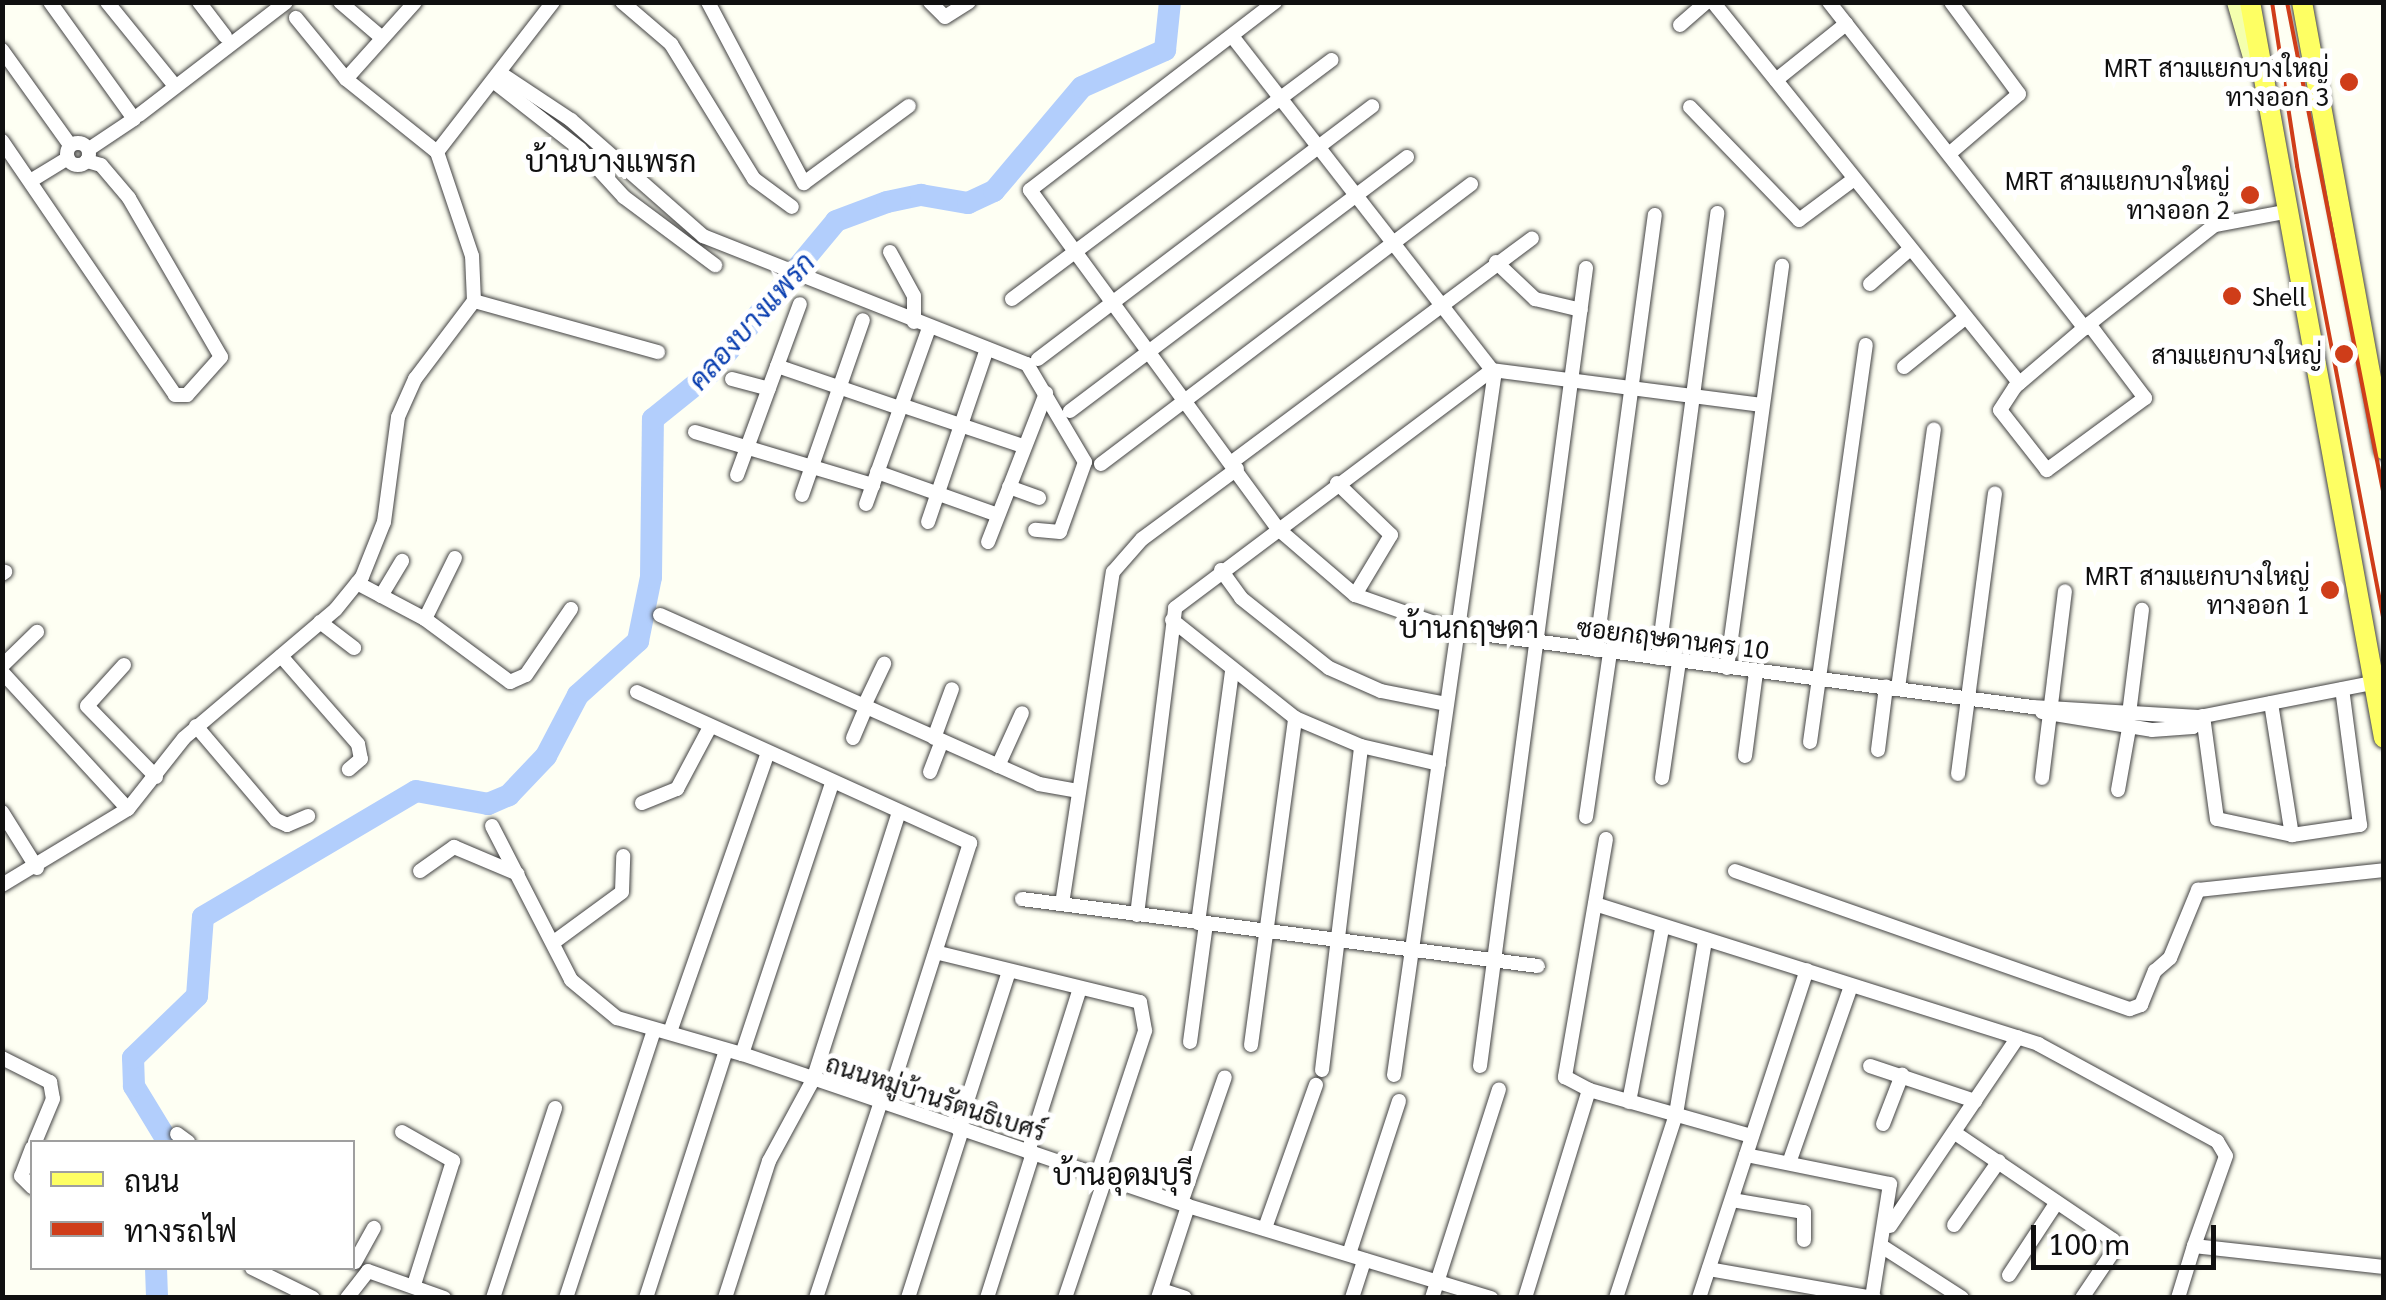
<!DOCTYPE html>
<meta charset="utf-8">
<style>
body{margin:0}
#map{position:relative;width:2386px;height:1300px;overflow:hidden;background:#fefff3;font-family:Georgia,Sarabun,serif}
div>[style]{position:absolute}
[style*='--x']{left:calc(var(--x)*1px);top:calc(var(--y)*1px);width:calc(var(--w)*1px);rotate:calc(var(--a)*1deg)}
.river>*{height:22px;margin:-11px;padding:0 11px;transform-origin:11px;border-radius:11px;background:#b2cefc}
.roads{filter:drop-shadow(0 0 2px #434343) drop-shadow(0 0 2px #434343)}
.street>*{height:14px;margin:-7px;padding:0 7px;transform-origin:7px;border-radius:7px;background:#fff}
.street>.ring{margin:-7px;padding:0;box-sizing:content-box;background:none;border:14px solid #fff;border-radius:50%}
.secondary>*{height:18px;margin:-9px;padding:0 9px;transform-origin:9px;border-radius:9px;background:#f4ffae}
.primary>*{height:20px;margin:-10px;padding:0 10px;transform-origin:10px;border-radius:10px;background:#feff63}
.rail>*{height:4px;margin:-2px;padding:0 2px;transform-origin:2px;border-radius:2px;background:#cf3d19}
.dots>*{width:28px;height:28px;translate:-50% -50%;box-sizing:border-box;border:5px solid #fff;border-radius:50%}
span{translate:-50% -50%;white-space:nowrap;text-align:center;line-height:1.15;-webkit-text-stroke:10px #fff;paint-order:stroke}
.poi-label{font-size:25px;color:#101010}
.right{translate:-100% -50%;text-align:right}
.left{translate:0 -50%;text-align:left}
.street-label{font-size:25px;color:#101010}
.water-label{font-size:28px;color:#0b3fb0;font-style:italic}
.quarter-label{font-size:30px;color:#101010}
.frame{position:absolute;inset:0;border:5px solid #101010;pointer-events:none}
.legend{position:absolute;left:30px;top:1140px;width:325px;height:130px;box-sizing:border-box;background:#fff;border:2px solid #9f9f9f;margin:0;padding:12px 18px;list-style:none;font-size:30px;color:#101010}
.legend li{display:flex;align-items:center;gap:20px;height:50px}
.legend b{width:50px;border:2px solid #9f9f9f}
.scale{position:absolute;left:2031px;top:1225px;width:185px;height:45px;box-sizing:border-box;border:5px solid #101010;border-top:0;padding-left:12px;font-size:30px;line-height:35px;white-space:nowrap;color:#101010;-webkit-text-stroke:8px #fff;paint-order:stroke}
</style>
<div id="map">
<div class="river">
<div style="--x:168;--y:1142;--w:66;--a:-121.3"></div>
<div style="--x:134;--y:1086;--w:28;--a:-92"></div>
<div style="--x:133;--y:1058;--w:89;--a:-44.1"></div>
<div style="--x:197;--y:996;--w:79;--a:-85.7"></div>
<div style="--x:203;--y:917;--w:247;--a:-30.6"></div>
<div style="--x:416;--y:791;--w:73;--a:10.2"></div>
<div style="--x:488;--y:804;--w:23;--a:-23"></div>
<div style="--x:509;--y:795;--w:54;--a:-46.5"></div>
<div style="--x:546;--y:756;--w:69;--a:-62.3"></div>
<div style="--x:578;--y:695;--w:81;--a:-42"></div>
<div style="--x:638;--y:641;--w:65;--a:-78.5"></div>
<div style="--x:651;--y:577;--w:158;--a:-89.3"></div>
<div style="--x:653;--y:419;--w:73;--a:-38.9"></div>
<div style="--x:710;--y:373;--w:197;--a:-50.3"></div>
<div style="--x:836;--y:221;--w:54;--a:-20.4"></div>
<div style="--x:887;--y:202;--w:35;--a:-12"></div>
<div style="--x:921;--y:195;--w:48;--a:9.7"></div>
<div style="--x:968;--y:203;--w:29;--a:-25"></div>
<div style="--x:994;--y:191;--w:136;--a:-49.8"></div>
<div style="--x:1082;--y:87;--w:91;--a:-24"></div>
<div style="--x:1165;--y:50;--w:48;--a:-84.1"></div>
<div style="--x:156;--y:1268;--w:30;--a:88"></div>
</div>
<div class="roads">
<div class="street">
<div style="--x:50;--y:2;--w:144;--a:54.3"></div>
<div style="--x:134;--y:119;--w:54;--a:146.3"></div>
<div style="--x:107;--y:2;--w:102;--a:51"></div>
<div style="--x:199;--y:2;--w:43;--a:52.6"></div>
<div style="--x:340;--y:2;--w:54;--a:40.5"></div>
<div style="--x:622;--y:2;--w:65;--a:40.6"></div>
<div style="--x:671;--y:44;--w:158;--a:58.4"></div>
<div style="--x:754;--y:179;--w:47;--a:36.4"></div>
<div style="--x:708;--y:2;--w:205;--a:62.1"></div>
<div style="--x:804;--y:183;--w:130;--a:-36.3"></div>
<div style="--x:930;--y:2;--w:21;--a:45"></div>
<div style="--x:945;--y:17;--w:28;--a:-32"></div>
<div style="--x:1275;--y:2;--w:309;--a:142.5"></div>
<div style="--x:1030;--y:190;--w:419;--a:53.8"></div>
<div style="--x:1277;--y:528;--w:103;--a:40.7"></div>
<div style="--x:1355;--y:595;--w:109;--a:19.3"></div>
<div style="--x:1458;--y:631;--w:579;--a:7.54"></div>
<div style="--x:2032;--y:707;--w:167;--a:3.4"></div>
<div style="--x:2199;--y:717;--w:177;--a:-11.1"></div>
<div style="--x:1713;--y:2;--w:489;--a:51.2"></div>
<div style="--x:1829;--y:2;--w:415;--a:51.9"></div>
<div style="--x:1680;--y:25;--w:35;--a:-41"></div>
<div style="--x:1232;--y:36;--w:423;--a:52.1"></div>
<div style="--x:1492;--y:370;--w:271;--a:7.4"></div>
<div style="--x:2;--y:50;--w:117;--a:54.4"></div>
<div style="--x:500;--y:73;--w:85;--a:33.5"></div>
<div style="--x:571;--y:120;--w:176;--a:41.3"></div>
<div style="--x:703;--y:236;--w:348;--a:21.6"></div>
<div style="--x:1027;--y:364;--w:114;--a:59.4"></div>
<div style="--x:1085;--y:462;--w:74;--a:109.7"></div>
<div style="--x:1060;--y:532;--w:25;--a:-175"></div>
<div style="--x:346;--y:79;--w:103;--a:-48.1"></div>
<div style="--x:1776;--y:80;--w:90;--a:-38.7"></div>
<div style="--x:493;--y:81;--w:110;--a:38"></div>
<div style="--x:580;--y:149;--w:65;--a:47.5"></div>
<div style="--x:624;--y:197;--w:114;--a:36.8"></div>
<div style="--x:1690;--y:107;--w:157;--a:46"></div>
<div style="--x:1799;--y:220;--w:69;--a:-36.7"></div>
<div style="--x:139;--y:115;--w:185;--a:-37.5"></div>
<div style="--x:2;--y:141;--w:307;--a:55.7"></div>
<div style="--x:175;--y:395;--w:12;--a:0"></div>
<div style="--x:187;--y:395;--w:51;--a:-48.2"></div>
<div style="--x:221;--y:357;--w:184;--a:-120.1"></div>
<div style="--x:129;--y:198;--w:43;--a:-130.3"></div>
<div style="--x:101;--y:165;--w:15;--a:-164"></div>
<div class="ring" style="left:67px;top:143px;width:8px;height:8px"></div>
<div style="--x:437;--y:152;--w:190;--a:-52.3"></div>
<div style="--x:1949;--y:154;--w:92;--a:-40.6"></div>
<div style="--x:2019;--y:94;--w:114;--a:-126.5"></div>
<div style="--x:32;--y:180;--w:42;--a:-31.4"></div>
<div style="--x:890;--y:252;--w:50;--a:61.4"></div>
<div style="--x:914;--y:296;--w:26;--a:90"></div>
<div style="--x:1496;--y:262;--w:54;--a:43.5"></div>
<div style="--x:1535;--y:299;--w:47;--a:13.4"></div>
<div style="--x:1870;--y:284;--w:52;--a:-41.1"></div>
<div style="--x:1012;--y:299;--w:399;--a:-36.8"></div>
<div style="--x:474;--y:301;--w:191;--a:15.5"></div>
<div style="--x:2089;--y:324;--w:93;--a:52.9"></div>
<div style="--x:2145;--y:398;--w:122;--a:143.7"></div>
<div style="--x:2047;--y:470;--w:76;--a:-128.1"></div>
<div style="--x:2000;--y:410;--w:27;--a:-57"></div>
<div style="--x:2015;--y:387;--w:97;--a:-40.4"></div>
<div style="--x:2089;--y:324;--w:160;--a:-38.2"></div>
<div style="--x:2215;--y:225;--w:70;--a:-10.7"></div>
<div style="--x:1038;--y:359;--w:419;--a:-37.1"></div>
<div style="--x:777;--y:366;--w:130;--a:18.9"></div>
<div style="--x:1904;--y:367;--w:78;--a:-38.8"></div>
<div style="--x:732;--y:379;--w:38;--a:15"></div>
<div style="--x:901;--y:405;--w:129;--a:18.6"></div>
<div style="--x:1070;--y:411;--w:422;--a:-37"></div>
<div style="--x:695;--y:432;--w:186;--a:16.6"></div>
<div style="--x:1232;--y:462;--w:374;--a:-36.7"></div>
<div style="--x:1101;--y:464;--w:464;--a:-37.1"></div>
<div style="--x:877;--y:472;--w:128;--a:19.6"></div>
<div style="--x:737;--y:475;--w:182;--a:-69.8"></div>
<div style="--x:1337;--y:483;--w:75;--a:43.9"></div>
<div style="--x:1391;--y:535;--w:70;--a:121"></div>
<div style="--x:1009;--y:487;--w:32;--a:20"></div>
<div style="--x:802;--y:495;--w:185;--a:-70.8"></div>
<div style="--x:866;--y:504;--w:187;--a:-70.3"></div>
<div style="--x:928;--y:522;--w:183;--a:-71.2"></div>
<div style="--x:988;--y:542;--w:160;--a:-68.7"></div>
<div style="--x:1221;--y:570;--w:34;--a:54"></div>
<div style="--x:1241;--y:598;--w:112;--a:38.5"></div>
<div style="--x:1329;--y:668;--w:57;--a:23.9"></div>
<div style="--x:1381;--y:691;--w:66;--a:11.3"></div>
<div style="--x:2;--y:574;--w:4;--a:-34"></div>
<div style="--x:357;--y:583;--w:77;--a:27.9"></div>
<div style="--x:425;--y:619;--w:106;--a:36.5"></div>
<div style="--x:510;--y:682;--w:17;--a:-24"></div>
<div style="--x:526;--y:675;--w:80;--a:-55.7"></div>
<div style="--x:381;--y:596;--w:41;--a:-59"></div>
<div style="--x:660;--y:615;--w:415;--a:24"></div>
<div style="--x:1039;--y:784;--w:39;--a:10"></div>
<div style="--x:425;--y:619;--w:68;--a:-63.8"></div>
<div style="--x:1172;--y:620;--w:157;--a:38.5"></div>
<div style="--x:1295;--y:718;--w:72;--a:23"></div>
<div style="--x:1361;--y:746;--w:80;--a:13"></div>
<div style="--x:320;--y:622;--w:43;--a:37.4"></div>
<div style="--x:1596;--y:650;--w:439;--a:-82.3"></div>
<div style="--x:281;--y:656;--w:117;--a:48.8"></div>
<div style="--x:358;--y:744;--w:15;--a:79"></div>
<div style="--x:361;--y:759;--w:16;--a:140"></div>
<div style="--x:1658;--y:658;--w:449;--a:-82.4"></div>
<div style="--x:124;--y:665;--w:55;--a:132.1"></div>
<div style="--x:87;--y:706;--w:99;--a:45.8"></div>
<div style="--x:2;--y:666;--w:49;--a:-44.2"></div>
<div style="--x:1727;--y:668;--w:406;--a:-82.2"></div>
<div style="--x:2;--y:672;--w:186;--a:47.4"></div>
<div style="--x:1898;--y:688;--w:261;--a:-82.1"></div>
<div style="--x:637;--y:692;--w:366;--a:24.4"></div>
<div style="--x:970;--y:843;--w:273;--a:107.7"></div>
<div style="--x:2271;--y:703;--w:134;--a:81"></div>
<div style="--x:864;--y:706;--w:47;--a:-64.5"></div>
<div style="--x:2042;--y:712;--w:111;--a:9.3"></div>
<div style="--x:2152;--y:730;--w:41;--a:-4.2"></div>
<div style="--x:2193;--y:727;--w:12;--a:-59"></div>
<div style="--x:2129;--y:714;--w:105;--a:-82.9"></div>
<div style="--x:2203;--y:716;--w:104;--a:82.3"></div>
<div style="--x:2217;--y:819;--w:77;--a:12"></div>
<div style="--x:2292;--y:835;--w:69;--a:-8.4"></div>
<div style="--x:2360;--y:825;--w:137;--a:-97.5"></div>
<div style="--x:196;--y:726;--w:123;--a:49.6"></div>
<div style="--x:276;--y:820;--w:12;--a:24"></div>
<div style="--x:287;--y:825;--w:23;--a:-23"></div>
<div style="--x:853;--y:738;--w:34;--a:-67"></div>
<div style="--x:934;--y:738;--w:52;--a:-69.8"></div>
<div style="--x:1810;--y:742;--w:401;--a:-82"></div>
<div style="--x:1878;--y:750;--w:64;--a:-82.8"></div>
<div style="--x:1745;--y:756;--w:85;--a:-82.5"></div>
<div style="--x:998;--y:766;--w:58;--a:-65.6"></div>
<div style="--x:930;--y:772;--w:33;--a:-69"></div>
<div style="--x:1958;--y:774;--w:283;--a:-82.5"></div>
<div style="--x:1662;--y:778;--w:117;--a:-81.7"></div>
<div style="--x:2042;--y:778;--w:188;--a:-83"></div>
<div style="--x:2118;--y:790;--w:63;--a:-79.9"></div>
<div style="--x:642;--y:803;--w:38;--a:-22"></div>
<div style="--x:677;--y:789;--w:70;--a:-62"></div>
<div style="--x:2;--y:812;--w:66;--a:58"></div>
<div style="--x:1586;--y:817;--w:167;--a:-81.7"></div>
<div style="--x:492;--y:826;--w:173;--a:62.8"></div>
<div style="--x:571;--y:980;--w:60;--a:39.6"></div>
<div style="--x:617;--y:1018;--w:130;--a:16.1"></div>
<div style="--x:742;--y:1054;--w:471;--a:18.8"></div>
<div style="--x:1188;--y:1206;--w:317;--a:16.9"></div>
<div style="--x:1606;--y:839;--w:242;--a:99.8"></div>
<div style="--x:1565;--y:1077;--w:27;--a:28"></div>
<div style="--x:1589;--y:1090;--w:169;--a:15.8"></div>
<div style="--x:420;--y:871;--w:42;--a:-35.2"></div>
<div style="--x:454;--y:847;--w:69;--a:22.9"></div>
<div style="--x:1735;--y:871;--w:418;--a:19.3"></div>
<div style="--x:2130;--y:1009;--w:12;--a:-20"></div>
<div style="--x:2141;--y:1005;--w:37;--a:-68"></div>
<div style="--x:2155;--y:971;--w:20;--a:-41"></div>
<div style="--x:2170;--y:958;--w:74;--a:-67.6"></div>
<div style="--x:2198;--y:890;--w:187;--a:-6.1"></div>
<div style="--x:2;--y:885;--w:147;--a:-31.1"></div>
<div style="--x:128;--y:809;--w:90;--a:-51.7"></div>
<div style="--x:184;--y:738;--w:199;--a:-40.3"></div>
<div style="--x:336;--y:609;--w:41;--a:-50.9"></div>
<div style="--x:362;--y:577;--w:59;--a:-68.2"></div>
<div style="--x:384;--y:522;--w:106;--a:-82.4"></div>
<div style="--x:398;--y:417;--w:42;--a:-65.9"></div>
<div style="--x:415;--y:379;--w:98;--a:-52.9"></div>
<div style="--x:474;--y:301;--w:45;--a:-92.5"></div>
<div style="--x:472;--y:256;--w:110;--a:-108.6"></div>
<div style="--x:437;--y:152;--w:117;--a:-141.3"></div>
<div style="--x:346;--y:79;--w:79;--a:-129.3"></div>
<div style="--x:1022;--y:899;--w:520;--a:7.4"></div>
<div style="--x:1062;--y:904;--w:336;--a:-81.3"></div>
<div style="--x:1113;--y:572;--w:44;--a:-48.7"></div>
<div style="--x:1142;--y:539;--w:118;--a:-36.4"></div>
<div style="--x:1595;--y:904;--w:465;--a:17.5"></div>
<div style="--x:2038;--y:1044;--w:204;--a:28.5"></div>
<div style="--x:2217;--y:1141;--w:17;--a:59"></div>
<div style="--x:2226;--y:1156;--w:96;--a:109.6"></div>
<div style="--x:1137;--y:915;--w:309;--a:-82.9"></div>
<div style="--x:1175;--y:608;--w:396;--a:-36.9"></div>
<div style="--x:1198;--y:923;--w:254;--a:-82.3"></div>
<div style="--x:554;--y:942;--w:84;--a:-36.3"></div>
<div style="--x:622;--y:892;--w:36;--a:-88"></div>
<div style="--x:939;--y:953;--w:207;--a:13.7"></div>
<div style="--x:1140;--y:1002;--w:29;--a:80"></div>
<div style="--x:1145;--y:1031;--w:153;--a:108.3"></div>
<div style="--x:670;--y:1032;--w:293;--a:-70.7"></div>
<div style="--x:1190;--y:1042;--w:119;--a:-82.3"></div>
<div style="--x:1251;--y:1045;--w:330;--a:-82.3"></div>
<div style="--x:742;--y:1054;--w:285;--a:-71.6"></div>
<div style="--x:2;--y:1058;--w:54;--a:26.6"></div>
<div style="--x:50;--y:1082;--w:17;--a:80"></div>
<div style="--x:53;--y:1099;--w:47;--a:112.7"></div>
<div style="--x:1480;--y:1066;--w:805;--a:-82.43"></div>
<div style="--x:1870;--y:1066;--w:111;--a:18.4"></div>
<div style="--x:1322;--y:1070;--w:326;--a:-83.1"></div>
<div style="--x:1394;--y:1075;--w:711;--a:-81.84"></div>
<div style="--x:1629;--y:1102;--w:176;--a:-79.2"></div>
<div style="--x:1883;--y:1124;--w:53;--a:-68.8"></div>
<div style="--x:958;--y:1129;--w:166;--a:-72.1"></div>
<div style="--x:402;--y:1132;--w:59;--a:29.6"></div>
<div style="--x:453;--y:1161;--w:130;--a:107.5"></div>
<div style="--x:1955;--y:1133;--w:191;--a:34.1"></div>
<div style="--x:2113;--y:1240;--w:12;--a:90"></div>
<div style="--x:2113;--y:1252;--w:55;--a:124"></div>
<div style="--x:177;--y:1134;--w:14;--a:36"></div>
<div style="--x:32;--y:1148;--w:30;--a:111"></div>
<div style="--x:21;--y:1176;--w:16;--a:45"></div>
<div style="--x:1028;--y:1152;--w:172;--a:-72.4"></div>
<div style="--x:1746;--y:1155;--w:147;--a:11.4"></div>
<div style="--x:1890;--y:1184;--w:115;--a:99"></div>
<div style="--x:1789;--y:1163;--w:188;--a:-70.7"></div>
<div style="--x:1732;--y:1200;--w:73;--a:9.5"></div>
<div style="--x:1804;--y:1212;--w:28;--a:90"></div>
<div style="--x:1181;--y:1203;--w:133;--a:-70.8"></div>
<div style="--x:1954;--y:1225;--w:78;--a:-54.9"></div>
<div style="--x:1890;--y:1226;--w:228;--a:-55.9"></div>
<div style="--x:1265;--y:1228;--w:152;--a:-70.4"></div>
<div style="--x:1883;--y:1247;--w:94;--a:32.8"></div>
<div style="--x:1349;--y:1254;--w:161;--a:-71.9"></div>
<div style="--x:355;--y:1262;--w:39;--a:-61"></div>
<div style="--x:252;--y:1268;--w:68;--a:26.2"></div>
<div style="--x:1709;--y:1269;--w:168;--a:10"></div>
<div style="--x:2009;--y:1275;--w:87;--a:-56.7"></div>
<div style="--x:1161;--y:1290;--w:25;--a:18"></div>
<div style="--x:347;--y:1298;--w:34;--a:-52"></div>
<div style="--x:368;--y:1271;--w:81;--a:19.6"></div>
<div style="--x:493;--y:1298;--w:200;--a:-71.9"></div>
<div style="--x:566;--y:1298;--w:281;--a:-71.8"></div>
<div style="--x:646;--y:1298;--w:260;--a:-72.1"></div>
<div style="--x:725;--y:1298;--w:144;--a:-72.2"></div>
<div style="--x:769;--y:1161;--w:92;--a:-61.5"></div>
<div style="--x:813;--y:1080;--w:281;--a:-72.2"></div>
<div style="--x:816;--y:1298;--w:206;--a:-71.7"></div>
<div style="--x:908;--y:1298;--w:176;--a:-72.2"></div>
<div style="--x:987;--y:1298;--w:152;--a:-72.4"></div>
<div style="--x:1065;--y:1298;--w:126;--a:-71.4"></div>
<div style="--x:1158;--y:1298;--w:97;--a:-71.9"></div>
<div style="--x:1352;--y:1298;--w:40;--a:-72"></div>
<div style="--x:1432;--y:1298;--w:219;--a:-72.2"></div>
<div style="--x:1525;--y:1298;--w:218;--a:-72.9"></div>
<div style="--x:1616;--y:1298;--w:194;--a:-71.9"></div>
<div style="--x:1676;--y:1114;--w:175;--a:-80.5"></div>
<div style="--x:1699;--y:1298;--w:345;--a:-71.8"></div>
<div style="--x:2178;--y:1298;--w:54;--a:-72.9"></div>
<div style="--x:2194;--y:1246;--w:191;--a:6.3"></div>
</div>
<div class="secondary">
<div style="--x:2236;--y:2;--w:57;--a:73.8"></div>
</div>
<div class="primary">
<div style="--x:2250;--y:2;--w:748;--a:79.68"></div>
<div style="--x:2302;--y:2;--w:455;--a:79.6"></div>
</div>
</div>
<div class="rail">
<div style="--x:2272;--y:2;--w:166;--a:81.3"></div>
<div style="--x:2297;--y:166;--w:465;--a:79.2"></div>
<div style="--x:2287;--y:2;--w:503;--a:78.89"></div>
</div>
<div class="dots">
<div style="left:2349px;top:82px;background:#cf3d19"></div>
<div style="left:2250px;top:195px;background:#cf3d19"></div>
<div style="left:2232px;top:296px;background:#cf3d19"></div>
<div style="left:2344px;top:354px;background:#cf3d19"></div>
<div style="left:2330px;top:590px;background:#cf3d19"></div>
</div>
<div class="poi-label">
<span class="right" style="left:2329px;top:82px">MRT สามแยกบางใหญ่<br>ทางออก 3</span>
<span class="right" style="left:2230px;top:195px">MRT สามแยกบางใหญ่<br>ทางออก 2</span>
<span class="left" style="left:2252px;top:296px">Shell</span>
<span class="right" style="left:2322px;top:354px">สามแยกบางใหญ่</span>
<span class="right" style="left:2310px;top:590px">MRT สามแยกบางใหญ่<br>ทางออก 1</span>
</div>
<div class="street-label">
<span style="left:1673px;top:638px;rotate:7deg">ซอยกฤษดานคร 10</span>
<span style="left:936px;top:1097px;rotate:18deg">ถนนหมู่บ้านรัตนธิเบศร์</span>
</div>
<div class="water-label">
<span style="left:750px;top:320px;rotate:-48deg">คลองบางแพรก</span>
</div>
<div class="quarter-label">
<span style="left:611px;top:160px">บ้านบางแพรก</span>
<span style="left:1469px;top:626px">บ้านกฤษดา</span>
<span style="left:1123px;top:1173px">บ้านอุดมบุรี</span>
</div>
<div class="frame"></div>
<ul class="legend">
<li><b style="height:12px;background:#feff63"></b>ถนน</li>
<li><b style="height:12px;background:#cf3d19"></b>ทางรถไฟ</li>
</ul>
<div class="scale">100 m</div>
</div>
